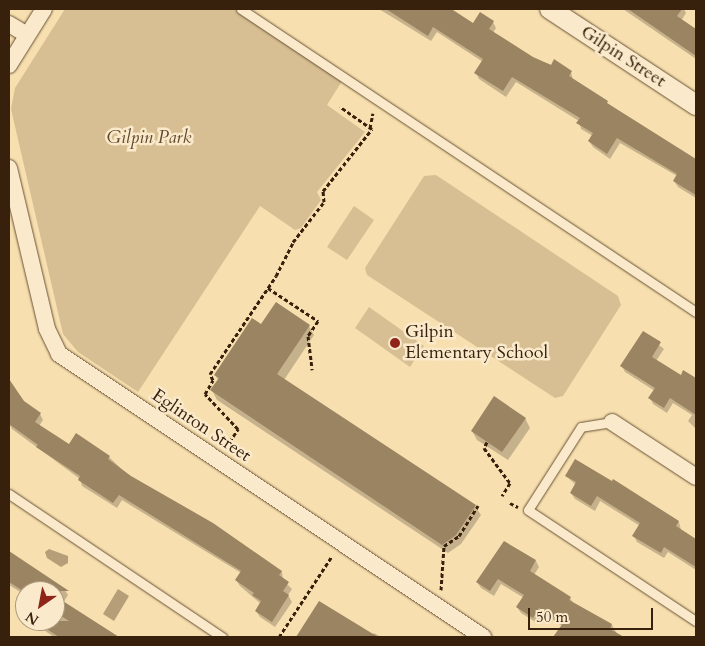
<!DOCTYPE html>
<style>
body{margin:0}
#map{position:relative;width:705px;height:646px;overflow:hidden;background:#f7dfaf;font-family:Cardo,serif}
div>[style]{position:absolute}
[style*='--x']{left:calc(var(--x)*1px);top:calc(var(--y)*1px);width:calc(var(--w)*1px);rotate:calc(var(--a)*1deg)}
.green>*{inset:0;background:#d7bf93}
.water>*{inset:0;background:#b69e78}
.shadow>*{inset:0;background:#0003}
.building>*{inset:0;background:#9b8461}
.path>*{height:3px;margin-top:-1.5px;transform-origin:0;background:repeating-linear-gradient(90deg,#38210c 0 4px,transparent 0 6.5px)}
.roads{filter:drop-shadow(0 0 1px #685035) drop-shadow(0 0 1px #685035)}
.service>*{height:9px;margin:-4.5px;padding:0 4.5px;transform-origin:4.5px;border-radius:4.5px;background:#faeacb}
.minor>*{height:16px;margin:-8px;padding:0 8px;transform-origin:8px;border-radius:8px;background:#faeacb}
.tertiary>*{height:20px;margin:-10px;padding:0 10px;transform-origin:10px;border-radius:10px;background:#faeacb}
.dots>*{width:14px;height:14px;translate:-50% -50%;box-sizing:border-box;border:2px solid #faeacb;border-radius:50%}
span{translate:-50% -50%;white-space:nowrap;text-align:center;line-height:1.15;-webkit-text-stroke:5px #faeacb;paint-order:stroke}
.street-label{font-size:18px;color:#38210c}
.park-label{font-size:18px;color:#60482e;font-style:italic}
.poi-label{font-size:18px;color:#38210c}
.left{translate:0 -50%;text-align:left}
.frame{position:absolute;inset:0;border:10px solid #38210c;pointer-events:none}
.north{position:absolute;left:15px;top:581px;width:50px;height:50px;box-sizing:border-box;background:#faeacb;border:1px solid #ac9a7f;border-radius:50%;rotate:213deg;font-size:14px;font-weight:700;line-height:20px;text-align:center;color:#38210c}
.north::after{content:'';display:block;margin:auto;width:18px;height:22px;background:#8f2418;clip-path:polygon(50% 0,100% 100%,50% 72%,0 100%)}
.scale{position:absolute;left:528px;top:608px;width:125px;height:22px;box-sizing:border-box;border:2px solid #38210c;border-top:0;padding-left:6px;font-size:15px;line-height:18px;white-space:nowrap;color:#38210c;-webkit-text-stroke:4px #faeacb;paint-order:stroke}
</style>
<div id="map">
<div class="green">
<div style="clip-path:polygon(65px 9px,241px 9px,344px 78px,327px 105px,365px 132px,317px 192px,321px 200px,301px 228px,295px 230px,260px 206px,138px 392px,78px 352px,63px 334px,11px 109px,15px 88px)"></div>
<div style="clip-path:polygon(436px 175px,618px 296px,621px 305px,563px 396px,555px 398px,367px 275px,365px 268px,424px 176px)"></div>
<div style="clip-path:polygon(354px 206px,374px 220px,347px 260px,327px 247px)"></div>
<div style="clip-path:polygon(369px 307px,424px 346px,410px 367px,355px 328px)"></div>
</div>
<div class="water">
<div style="clip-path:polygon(49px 549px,68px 556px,68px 563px,61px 567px,47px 558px,45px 552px)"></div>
<div style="clip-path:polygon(118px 589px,129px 596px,114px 621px,103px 614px)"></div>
</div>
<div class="shadow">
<div style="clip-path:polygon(379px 9px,452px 9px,474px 24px,493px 22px,496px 28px,493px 33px,532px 58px,571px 72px,573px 80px,696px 163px,696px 198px,678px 187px,674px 181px,677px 176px,620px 143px,610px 159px,593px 147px,589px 141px,593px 136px,581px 129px,579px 121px,516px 82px,506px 97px,479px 79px,476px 73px,483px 62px,437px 32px,431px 41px)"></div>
<div style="clip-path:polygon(623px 9px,684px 9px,686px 13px,681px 21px,696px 30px,696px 59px)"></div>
<div style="clip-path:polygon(261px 325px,309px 326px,314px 335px,284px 380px,475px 506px,481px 515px,461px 544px,448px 553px,217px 400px,212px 390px,218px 380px,215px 375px)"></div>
<div style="clip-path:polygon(643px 332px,664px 349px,656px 361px,681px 377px,684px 372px,696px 380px,696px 429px,688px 421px,692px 415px,673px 403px,667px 413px,653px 404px,650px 398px,655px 391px,625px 372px,622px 366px)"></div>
<div style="clip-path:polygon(9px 385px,23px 402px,40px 414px,43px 420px,39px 426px,69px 446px,109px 457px,130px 477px,282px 572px,283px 580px,292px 589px,288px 595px,292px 602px,275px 627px,260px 617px,256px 611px,261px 604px,240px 586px,236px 580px,241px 573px,122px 500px,117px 508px,82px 486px,80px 479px,12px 429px,9px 424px)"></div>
<div style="clip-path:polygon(525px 418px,530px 428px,508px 460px,477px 440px,472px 431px)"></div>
<div style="clip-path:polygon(566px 476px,612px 483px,614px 480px,679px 522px,681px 530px,696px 540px,696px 570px,668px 552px,664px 558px,637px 542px,634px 536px,640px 526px,600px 501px,595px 511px,575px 499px,571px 493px,576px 485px)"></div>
<div style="clip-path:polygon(504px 542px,536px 561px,539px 567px,534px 575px,570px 598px,574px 604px,612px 625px,619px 637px,559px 637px,557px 634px,562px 626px,543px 613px,537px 623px,521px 613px,517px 607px,524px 598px,501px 584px,494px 596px,481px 588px,477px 582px)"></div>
<div style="clip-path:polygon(9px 552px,64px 589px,68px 595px,63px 603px,115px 637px,54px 637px,32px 622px,55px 621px,55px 591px,25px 591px,25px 595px,9px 585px)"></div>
<div style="clip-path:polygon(320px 602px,372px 635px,374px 633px,381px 637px,298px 637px)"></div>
</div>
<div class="building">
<div style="clip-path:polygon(386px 9px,451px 9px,473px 23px,480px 12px,494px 21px,489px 29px,533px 57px,551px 65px,554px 59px,572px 71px,569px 76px,608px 101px,607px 103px,696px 159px,696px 195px,673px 181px,677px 174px,617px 138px,607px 154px,588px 141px,593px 133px,576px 123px,580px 118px,512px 77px,503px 91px,474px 73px,483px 59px,433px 27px,428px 36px)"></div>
<div style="clip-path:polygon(628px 9px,682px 9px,677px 16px,696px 29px,696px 56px)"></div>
<div style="clip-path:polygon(276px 302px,310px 325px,277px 374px,476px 505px,456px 535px,442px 545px,210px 390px,219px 378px,214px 375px,252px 318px,261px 324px)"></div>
<div style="clip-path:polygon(643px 331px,661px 342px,652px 357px,681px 375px,683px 370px,696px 378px,696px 415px,670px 398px,664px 408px,648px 398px,655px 388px,620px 366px)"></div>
<div style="clip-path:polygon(9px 379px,24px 401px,41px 413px,35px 422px,69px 444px,76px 433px,110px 456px,108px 459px,131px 476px,213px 523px,282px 571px,279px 575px,289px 582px,283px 591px,289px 595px,272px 622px,255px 611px,261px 601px,252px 595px,254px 593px,235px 580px,241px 571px,119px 495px,113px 503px,78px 480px,80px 476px,36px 447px,38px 445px,9px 424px)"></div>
<div style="clip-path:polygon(494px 396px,526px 418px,502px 452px,471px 431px)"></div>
<div style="clip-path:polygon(575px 459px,612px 481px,613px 479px,679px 521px,676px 526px,696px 539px,696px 567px,664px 547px,661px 553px,632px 536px,640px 523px,597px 496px,591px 506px,570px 493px,576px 482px,565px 476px)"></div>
<div style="clip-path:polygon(504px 541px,536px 560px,530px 571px,571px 597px,569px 600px,612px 624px,610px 629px,624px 637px,553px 637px,563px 623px,539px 608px,533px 618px,516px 607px,524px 595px,498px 579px,490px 591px,476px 582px)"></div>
<div style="clip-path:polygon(9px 551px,69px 591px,23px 591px,9px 582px)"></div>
<div style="clip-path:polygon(55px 596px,119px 637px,59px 637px,34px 621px,69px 621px,55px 612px)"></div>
<div style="clip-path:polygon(319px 601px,378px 637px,296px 637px)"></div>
</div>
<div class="path">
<div style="--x:370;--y:128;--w:15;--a:-79"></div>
<div style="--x:268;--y:288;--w:60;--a:33.4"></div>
<div style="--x:318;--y:321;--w:18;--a:124"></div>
<div style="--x:308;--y:336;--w:34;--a:83"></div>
<div style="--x:487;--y:442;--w:7;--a:117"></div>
<div style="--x:484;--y:448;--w:44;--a:53.4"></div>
<div style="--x:510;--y:483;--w:15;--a:122"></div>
<div style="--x:226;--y:447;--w:22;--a:-56"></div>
<div style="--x:238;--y:429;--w:48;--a:-133.3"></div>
<div style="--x:205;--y:394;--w:16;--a:-60"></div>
<div style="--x:213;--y:380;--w:7;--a:-117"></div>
<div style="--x:210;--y:374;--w:118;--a:-56"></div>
<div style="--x:276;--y:276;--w:38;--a:-63"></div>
<div style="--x:293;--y:242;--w:51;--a:-52.2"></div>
<div style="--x:324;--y:202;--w:11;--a:-95"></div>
<div style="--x:323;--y:191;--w:79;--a:-51.7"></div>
<div style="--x:372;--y:129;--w:39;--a:-145"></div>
<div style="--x:510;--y:503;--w:9;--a:27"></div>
<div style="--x:441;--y:590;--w:44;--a:-86.1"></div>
<div style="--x:444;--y:546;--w:18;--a:-34"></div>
<div style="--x:459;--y:536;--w:36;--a:-58"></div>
<div style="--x:279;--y:637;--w:97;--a:-56.8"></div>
</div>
<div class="roads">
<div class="service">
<div style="--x:241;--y:9;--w:547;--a:33.66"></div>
<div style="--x:612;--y:422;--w:31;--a:171"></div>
<div style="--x:581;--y:427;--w:98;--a:122.6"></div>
<div style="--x:528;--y:510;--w:201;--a:33.5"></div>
<div style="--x:9;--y:494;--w:257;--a:33.9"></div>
</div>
<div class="minor">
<div style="--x:9;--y:24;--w:21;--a:31"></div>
<div style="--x:9;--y:65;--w:66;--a:-58"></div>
<div style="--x:9;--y:168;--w:165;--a:76.7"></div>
<div style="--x:47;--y:329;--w:28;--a:64"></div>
<div style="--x:59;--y:354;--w:510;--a:33.72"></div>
<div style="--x:612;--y:422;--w:100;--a:33.2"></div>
</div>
<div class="tertiary">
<div style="--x:550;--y:9;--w:175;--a:33.3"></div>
</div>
</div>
<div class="dots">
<div style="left:395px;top:343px;background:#8f2418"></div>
</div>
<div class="street-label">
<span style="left:623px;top:57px;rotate:33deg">Gilpin Street</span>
<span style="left:201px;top:426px;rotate:34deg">Eglinton Street</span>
</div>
<div class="park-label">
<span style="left:149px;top:138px">Gilpin Park</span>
</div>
<div class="poi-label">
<span class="left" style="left:405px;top:343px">Gilpin<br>Elementary School</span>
</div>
<div class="frame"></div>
<div class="north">N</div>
<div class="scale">50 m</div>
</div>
